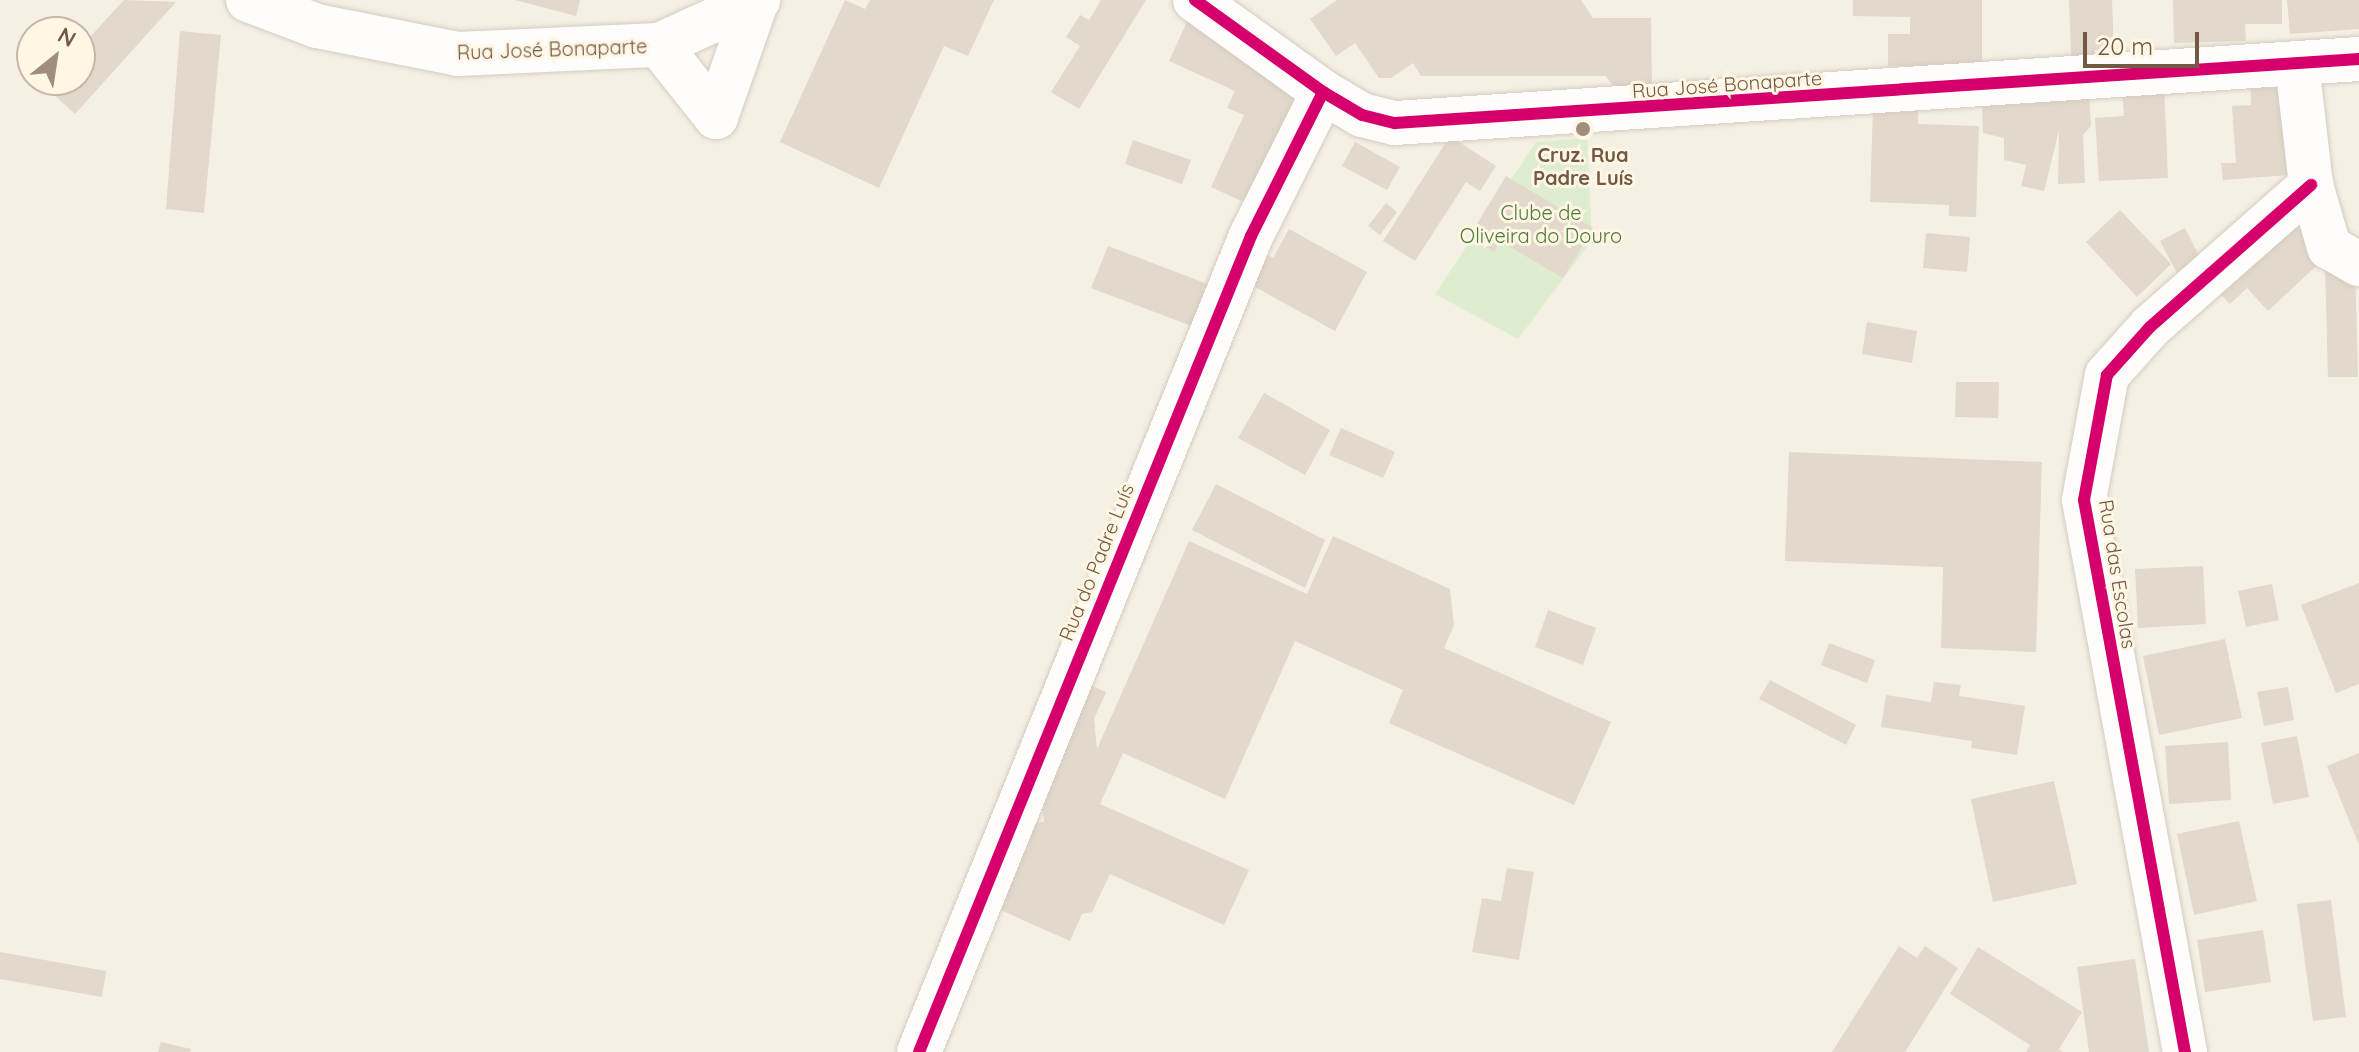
<!DOCTYPE html>
<meta charset="utf-8">
<style>
body{margin:0}
#map{position:relative;width:2359px;height:1052px;overflow:hidden;background:#f5f0e4;font-family:Quicksand,sans-serif}
div>[style]{position:absolute}
[style*='--x']{left:calc(var(--x)*1px);top:calc(var(--y)*1px);width:calc(var(--w)*1px);rotate:calc(var(--a)*1deg)}
.green>*{inset:0;background:#deedcd}
.building>*{inset:0;background:#e2d8cc}
.roads{filter:drop-shadow(0 0 2px #d4cbc0) drop-shadow(0 0 2px #d4cbc0)}
.minor>*{height:44px;margin:-22px;padding:0 22px;transform-origin:22px;border-radius:22px;background:#fefdfb}
.cycleway>*{height:12px;margin:-6px;padding:0 6px;transform-origin:6px;border-radius:6px;background:#d6006c}
.dots>*{width:22px;height:22px;translate:-50% -50%;box-sizing:border-box;border:4px solid #fff6e4;border-radius:50%}
span{translate:-50% -50%;white-space:nowrap;text-align:center;line-height:1.15;-webkit-text-stroke:6px #fff6e4;paint-order:stroke}
.street-label{font-size:20px;color:#735944}
.poi-label{font-size:20px;color:#735944;font-weight:700}
.park-label{font-size:20px;color:#4a7a3c}
.north{position:absolute;left:16px;top:16px;width:80px;height:80px;box-sizing:border-box;background:#fff6e4;border:2px solid #c7b7a4;border-radius:50%;rotate:30deg;font-size:22px;font-weight:700;line-height:32px;text-align:center;color:#735944}
.north::after{content:'';display:block;margin:auto;width:28px;height:36px;background:#a08e7c;clip-path:polygon(50% 0,100% 100%,50% 72%,0 100%)}
.scale{position:absolute;left:2083px;top:32px;width:116px;height:36px;box-sizing:border-box;border:4px solid #735944;border-top:0;padding-left:10px;font-size:24px;line-height:28px;white-space:nowrap;color:#735944;-webkit-text-stroke:6px #fff6e4;paint-order:stroke}
</style>
<div id="map">
<div class="green">
<div style="clip-path:polygon(1587px 138px,1592px 240px,1518px 339px,1435px 294px,1536px 142px)"></div>
</div>
<div class="building">
<div style="clip-path:polygon(124px 0,176px 2px,75px 114px,54px 95px,68px 80px,80px 80px,80px 48px)"></div>
<div style="clip-path:polygon(515px 0,580px 0,576px 16px)"></div>
<div style="clip-path:polygon(845px 0,865px 9px,870px 0,994px 0,968px 56px,944px 46px,879px 188px,780px 142px)"></div>
<div style="clip-path:polygon(1101px 0,1146px 0,1079px 109px,1051px 92px,1080px 46px,1066px 37px,1080px 15px,1089px 20px)"></div>
<div style="clip-path:polygon(1337px 0,1581px 0,1593px 18px,1651px 18px,1652px 90px,1616px 91px,1606px 76px,1421px 76px,1413px 63px,1391px 78px,1379px 78px,1355px 43px,1336px 56px,1310px 19px)"></div>
<div style="clip-path:polygon(1853px 0,1982px 0,1982px 66px,1888px 66px,1888px 34px,1910px 34px,1910px 17px,1853px 16px)"></div>
<div style="clip-path:polygon(2069px 0,2112px 0,2114px 55px,2071px 56px)"></div>
<div style="clip-path:polygon(2173px 0,2282px 0,2282px 24px,2245px 24px,2246px 41px,2174px 43px)"></div>
<div style="clip-path:polygon(2287px 0,2359px 0,2359px 29px,2290px 34px)"></div>
<div style="clip-path:polygon(1191px 13px,1304px 86px,1252px 206px,1211px 187px,1244px 115px,1227px 108px,1235px 91px,1169px 61px)"></div>
<div style="clip-path:polygon(180px 31px,221px 35px,204px 213px,166px 209px)"></div>
<div style="clip-path:polygon(2293px 73px,2300px 174px,2223px 180px,2221px 163px,2236px 163px,2232px 106px,2251px 105px,2250px 76px)"></div>
<div style="clip-path:polygon(2164px 85px,2168px 178px,2099px 181px,2095px 118px,2124px 116px,2122px 87px)"></div>
<div style="clip-path:polygon(2089px 92px,2091px 126px,2083px 135px,2085px 183px,2058px 184px,2059px 130px,2044px 191px,2021px 186px,2026px 165px,2004px 160px,2004px 138px,1983px 133px,1982px 105px)"></div>
<div style="clip-path:polygon(1873px 106px,1918px 108px,1918px 124px,1979px 126px,1976px 217px,1949px 216px,1949px 205px,1870px 202px)"></div>
<div style="clip-path:polygon(1450px 136px,1496px 166px,1480px 191px,1466px 182px,1415px 261px,1383px 241px)"></div>
<div style="clip-path:polygon(1133px 140px,1191px 160px,1182px 184px,1125px 164px)"></div>
<div style="clip-path:polygon(1355px 142px,1400px 167px,1387px 190px,1342px 166px)"></div>
<div style="clip-path:polygon(1506px 176px,1593px 228px,1563px 278px,1500px 241px,1494px 252px,1469px 237px)"></div>
<div style="clip-path:polygon(1386px 203px,1397px 212px,1380px 235px,1368px 226px)"></div>
<div style="clip-path:polygon(2120px 210px,2171px 264px,2137px 297px,2086px 242px)"></div>
<div style="clip-path:polygon(2285px 210px,2328px 255px,2268px 311px,2247px 288px,2230px 304px,2208px 281px)"></div>
<div style="clip-path:polygon(2185px 228px,2202px 262px,2178px 275px,2160px 241px)"></div>
<div style="clip-path:polygon(1289px 229px,1367px 272px,1335px 331px,1235px 276px,1252px 246px,1273px 258px)"></div>
<div style="clip-path:polygon(1926px 233px,1970px 237px,1967px 272px,1923px 268px)"></div>
<div style="clip-path:polygon(1108px 246px,1218px 288px,1202px 330px,1091px 288px)"></div>
<div style="clip-path:polygon(2355px 265px,2358px 377px,2328px 377px,2325px 266px)"></div>
<div style="clip-path:polygon(1867px 322px,1917px 331px,1912px 363px,1862px 354px)"></div>
<div style="clip-path:polygon(1956px 382px,1999px 382px,1998px 418px,1955px 417px)"></div>
<div style="clip-path:polygon(1264px 393px,1330px 430px,1305px 475px,1238px 438px)"></div>
<div style="clip-path:polygon(1341px 428px,1395px 452px,1383px 478px,1329px 455px)"></div>
<div style="clip-path:polygon(1789px 452px,2042px 462px,2036px 652px,1941px 648px,1943px 567px,1785px 561px)"></div>
<div style="clip-path:polygon(1216px 484px,1325px 540px,1305px 588px,1192px 530px)"></div>
<div style="clip-path:polygon(1333px 536px,1450px 589px,1454px 625px,1444px 648px,1611px 722px,1574px 805px,1389px 723px,1403px 690px,1295px 641px,1225px 799px,1123px 753px,1100px 804px,1249px 870px,1224px 925px,1110px 874px,1092px 912px,1082px 914px,1070px 941px,987px 904px,1022px 824px,1044px 822px,1040px 779px,1083px 682px,1106px 692px,1094px 719px,1097px 749px,1189px 541px,1307px 594px)"></div>
<div style="clip-path:polygon(2203px 566px,2206px 624px,2138px 628px,2135px 569px)"></div>
<div style="clip-path:polygon(2359px 583px,2359px 684px,2336px 693px,2301px 605px)"></div>
<div style="clip-path:polygon(2272px 584px,2279px 620px,2246px 627px,2238px 591px)"></div>
<div style="clip-path:polygon(1548px 610px,1596px 628px,1583px 665px,1535px 647px)"></div>
<div style="clip-path:polygon(2225px 639px,2242px 718px,2159px 735px,2143px 656px)"></div>
<div style="clip-path:polygon(1829px 643px,1875px 660px,1867px 683px,1821px 665px)"></div>
<div style="clip-path:polygon(1770px 680px,1856px 725px,1846px 745px,1759px 699px)"></div>
<div style="clip-path:polygon(1934px 682px,1961px 685px,1959px 696px,2025px 706px,2017px 755px,1971px 748px,1972px 741px,1881px 727px,1886px 695px,1931px 702px)"></div>
<div style="clip-path:polygon(2288px 687px,2294px 720px,2264px 726px,2257px 692px)"></div>
<div style="clip-path:polygon(2297px 736px,2309px 797px,2273px 804px,2261px 743px)"></div>
<div style="clip-path:polygon(2228px 742px,2231px 800px,2169px 804px,2165px 746px)"></div>
<div style="clip-path:polygon(2359px 753px,2359px 845px,2327px 766px)"></div>
<div style="clip-path:polygon(2054px 781px,2077px 884px,1993px 902px,1971px 799px)"></div>
<div style="clip-path:polygon(2239px 821px,2257px 901px,2194px 915px,2177px 834px)"></div>
<div style="clip-path:polygon(1507px 868px,1534px 872px,1519px 960px,1472px 952px,1482px 898px,1501px 901px)"></div>
<div style="clip-path:polygon(2331px 900px,2346px 1017px,2313px 1021px,2297px 904px)"></div>
<div style="clip-path:polygon(2263px 930px,2271px 982px,2205px 992px,2197px 940px)"></div>
<div style="clip-path:polygon(1899px 946px,1917px 958px,1925px 946px,1958px 968px,1905px 1052px,1832px 1052px)"></div>
<div style="clip-path:polygon(1978px 947px,2082px 1012px,2059px 1049px,2063px 1052px,2026px 1052px,2030px 1045px,1950px 994px)"></div>
<div style="clip-path:polygon(0 952px,106px 971px,102px 997px,0 979px)"></div>
<div style="clip-path:polygon(2135px 959px,2149px 1052px,2089px 1052px,2077px 967px)"></div>
<div style="clip-path:polygon(161px 1042px,191px 1049px,190px 1052px,158px 1052px)"></div>
</div>
<div class="roads">
<div class="minor">
<div style="--x:248;--y:0;--w:74;--a:20.6"></div>
<div style="--x:317;--y:26;--w:144;--a:11.2"></div>
<div style="--x:458;--y:54;--w:201;--a:-2.6"></div>
<div style="--x:659;--y:45;--w:109;--a:-24.4"></div>
<div style="--x:1195;--y:0;--w:158;--a:35.7"></div>
<div style="--x:1323;--y:92;--w:45;--a:30.5"></div>
<div style="--x:1362;--y:115;--w:34;--a:14"></div>
<div style="--x:1395;--y:123;--w:966;--a:-3.8"></div>
<div style="--x:659;--y:45;--w:92;--a:51.6"></div>
<div style="--x:716;--y:117;--w:124;--a:-70.7"></div>
<div style="--x:2297;--y:64;--w:122;--a:83.4"></div>
<div style="--x:2311;--y:185;--w:65;--a:73.8"></div>
<div style="--x:2329;--y:247;--w:34;--a:30"></div>
<div style="--x:919;--y:1052;--w:881;--a:-67.86"></div>
<div style="--x:1251;--y:236;--w:161;--a:-63.4"></div>
<div style="--x:2185;--y:1052;--w:561;--a:-100.37"></div>
<div style="--x:2084;--y:500;--w:127;--a:-79.6"></div>
<div style="--x:2107;--y:375;--w:64;--a:-48.1"></div>
<div style="--x:2150;--y:327;--w:215;--a:-41.4"></div>
</div>
</div>
<div class="cycleway">
<div style="--x:1195;--y:0;--w:158;--a:35.7"></div>
<div style="--x:1323;--y:92;--w:45;--a:30.5"></div>
<div style="--x:1362;--y:115;--w:34;--a:14"></div>
<div style="--x:1395;--y:123;--w:966;--a:-3.8"></div>
<div style="--x:919;--y:1052;--w:881;--a:-67.86"></div>
<div style="--x:1251;--y:236;--w:161;--a:-63.4"></div>
<div style="--x:2185;--y:1052;--w:561;--a:-100.37"></div>
<div style="--x:2084;--y:500;--w:127;--a:-79.6"></div>
<div style="--x:2107;--y:375;--w:64;--a:-48.1"></div>
<div style="--x:2150;--y:327;--w:215;--a:-41.4"></div>
</div>
<div class="dots">
<div style="left:1583px;top:129px;background:#a08e7c"></div>
</div>
<div class="street-label">
<span style="left:552px;top:49px;rotate:-2deg">Rua José Bonaparte</span>
<span style="left:1727px;top:84px;rotate:-4deg">Rua José Bonaparte</span>
<span style="left:1096px;top:562px;rotate:-68deg">Rua do Padre Luís</span>
<span style="left:2118px;top:574px;rotate:81deg">Rua das Escolas</span>
</div>
<div class="poi-label">
<span style="left:1583px;top:166px">Cruz. Rua<br>Padre Luís</span>
</div>
<div class="park-label">
<span style="left:1541px;top:224px">Clube de<br>Oliveira do Douro</span>
</div>
<div class="north">N</div>
<div class="scale">20 m</div>
</div>
